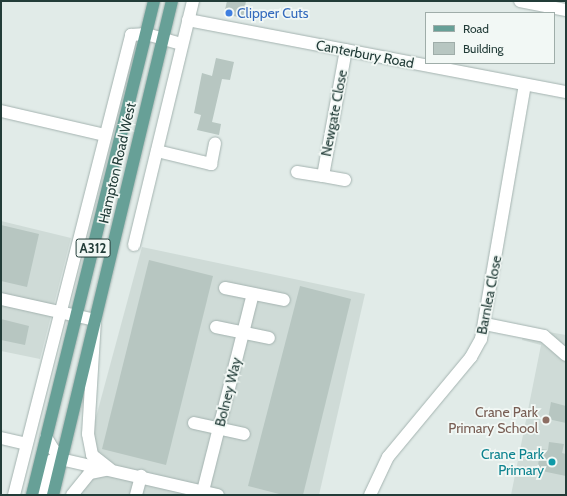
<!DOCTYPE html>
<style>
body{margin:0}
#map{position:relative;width:567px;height:496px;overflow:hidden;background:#e1ebe8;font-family:Cabin,sans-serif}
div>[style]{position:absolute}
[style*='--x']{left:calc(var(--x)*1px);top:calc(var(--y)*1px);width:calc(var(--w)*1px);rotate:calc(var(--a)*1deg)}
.built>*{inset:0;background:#cfdbd7}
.building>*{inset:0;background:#b7c6c1}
.roads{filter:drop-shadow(0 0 1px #a4b3b0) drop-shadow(0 0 1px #a4b3b0)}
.minor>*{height:12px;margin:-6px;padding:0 6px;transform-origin:6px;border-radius:6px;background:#fff}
.major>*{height:12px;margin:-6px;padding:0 6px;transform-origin:6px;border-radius:6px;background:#67a097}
.dots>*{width:11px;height:11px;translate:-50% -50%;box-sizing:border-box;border:2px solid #f2f8f5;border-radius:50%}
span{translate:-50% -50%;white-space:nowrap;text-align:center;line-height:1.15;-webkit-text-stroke:3.5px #f2f8f5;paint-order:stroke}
.shield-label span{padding:1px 3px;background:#f2f8f5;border:1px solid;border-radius:3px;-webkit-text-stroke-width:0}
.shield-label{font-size:13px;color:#223c38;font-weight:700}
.shop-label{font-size:14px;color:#366cbe}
.left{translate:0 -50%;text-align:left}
.street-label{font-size:14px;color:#223c38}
.education-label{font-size:14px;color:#785e54}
.right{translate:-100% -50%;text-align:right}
.culture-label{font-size:14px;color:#0d838f}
.frame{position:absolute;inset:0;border:2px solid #223c38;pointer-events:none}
.legend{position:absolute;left:425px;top:12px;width:130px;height:52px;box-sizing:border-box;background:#f2f8f5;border:1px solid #9fada9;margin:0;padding:5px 7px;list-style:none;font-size:12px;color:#223c38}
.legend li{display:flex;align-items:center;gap:8px;height:20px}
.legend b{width:20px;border:1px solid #9fada9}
</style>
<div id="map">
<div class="built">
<div style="clip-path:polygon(1px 221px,71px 238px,40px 359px,1px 351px)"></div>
<div style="clip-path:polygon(142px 247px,365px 294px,319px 495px,75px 495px)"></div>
<div style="clip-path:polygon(525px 328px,566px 335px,566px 495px,511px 495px,541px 345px,522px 340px)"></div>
</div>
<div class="building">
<div style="clip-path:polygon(227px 1px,246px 1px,243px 18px,224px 14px)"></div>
<div style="clip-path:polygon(216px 58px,234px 62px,230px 80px,222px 79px,212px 122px,221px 124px,219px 135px,197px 130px,201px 115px,194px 113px,202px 73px,212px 76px)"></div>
<div style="clip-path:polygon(1px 225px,39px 234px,27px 287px,1px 281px)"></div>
<div style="clip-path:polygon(149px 260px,213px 276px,166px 465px,102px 449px)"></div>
<div style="clip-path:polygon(300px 286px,351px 299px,303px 495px,283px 495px,248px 486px)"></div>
<div style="clip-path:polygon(1px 319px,29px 326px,25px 345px,1px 340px)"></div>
<div style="clip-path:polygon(551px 402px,566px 406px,566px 423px,548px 419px)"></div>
<div style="clip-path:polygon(549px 442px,564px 444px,562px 453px,566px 454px,566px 476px,537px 470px,541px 449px,548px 450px)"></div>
</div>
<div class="roads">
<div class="minor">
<div style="--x:520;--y:1;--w:47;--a:11.1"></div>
<div style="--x:188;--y:20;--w:385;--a:10.8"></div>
<div style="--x:1;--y:111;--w:107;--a:13"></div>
<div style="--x:157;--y:151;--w:56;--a:13.5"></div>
<div style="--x:211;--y:164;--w:21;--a:-79"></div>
<div style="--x:297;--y:172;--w:26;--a:9"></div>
<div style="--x:345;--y:180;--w:22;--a:-170"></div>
<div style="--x:323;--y:176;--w:128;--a:-79.7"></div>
<div style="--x:134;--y:245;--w:251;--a:-76.4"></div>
<div style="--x:225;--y:288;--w:60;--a:11.5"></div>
<div style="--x:1;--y:299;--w:96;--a:12.6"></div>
<div style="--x:95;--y:320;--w:114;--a:93.5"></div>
<div style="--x:88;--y:434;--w:21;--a:79"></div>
<div style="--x:92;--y:455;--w:23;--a:38"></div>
<div style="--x:485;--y:324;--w:60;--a:11.5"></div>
<div style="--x:544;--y:336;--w:29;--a:41"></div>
<div style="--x:216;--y:327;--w:54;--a:11.7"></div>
<div style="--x:194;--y:423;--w:51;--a:12.4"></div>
<div style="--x:46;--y:437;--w:14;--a:60"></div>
<div style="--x:53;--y:449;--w:14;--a:45"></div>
<div style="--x:1;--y:438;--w:26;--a:13"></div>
<div style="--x:203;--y:491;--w:203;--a:-75.8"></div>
<div style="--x:14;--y:495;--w:475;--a:-75.7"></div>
<div style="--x:131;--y:35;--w:15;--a:-4"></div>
<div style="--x:146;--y:34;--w:37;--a:16"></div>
<div style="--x:42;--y:495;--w:35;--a:-75"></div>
<div style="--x:51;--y:461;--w:6;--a:-31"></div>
<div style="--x:56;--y:458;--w:166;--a:12.9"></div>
<div style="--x:72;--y:495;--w:28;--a:-51"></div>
<div style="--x:90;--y:473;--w:15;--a:-11"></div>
<div style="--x:136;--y:495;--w:20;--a:-75"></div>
<div style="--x:370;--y:495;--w:42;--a:-64.7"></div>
<div style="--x:388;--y:457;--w:130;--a:-50.3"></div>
<div style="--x:471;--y:357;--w:21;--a:-61"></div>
<div style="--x:481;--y:339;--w:258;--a:-80.2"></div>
</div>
<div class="major">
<div style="--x:32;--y:495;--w:509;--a:-76.13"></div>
<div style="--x:53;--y:495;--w:508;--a:-76.46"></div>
</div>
</div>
<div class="dots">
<div style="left:229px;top:13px;background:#3f7fe0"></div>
<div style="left:546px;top:420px;background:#8d6e63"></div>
<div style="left:552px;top:462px;background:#0f9aa8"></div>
</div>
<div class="shield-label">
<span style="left:93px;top:248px">A312</span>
</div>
<div class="shop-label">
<span class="left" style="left:237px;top:13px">Clipper Cuts</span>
</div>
<div class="street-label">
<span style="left:365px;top:54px;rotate:11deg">Canterbury Road</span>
<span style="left:334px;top:113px;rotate:-79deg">Newgate Close</span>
<span style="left:117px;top:163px;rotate:-77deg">Hampton Road West</span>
<span style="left:489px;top:295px;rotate:-79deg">Barnlea Close</span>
<span style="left:228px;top:392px;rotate:-76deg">Bolney Way</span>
</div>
<div class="education-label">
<span class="right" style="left:538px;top:420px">Crane Park<br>Primary School</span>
</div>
<div class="culture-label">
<span class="right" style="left:544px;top:462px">Crane Park<br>Primary</span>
</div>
<div class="frame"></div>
<ul class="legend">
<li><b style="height:5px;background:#67a097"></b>Road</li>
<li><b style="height:11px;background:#b7c6c1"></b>Building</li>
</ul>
</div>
